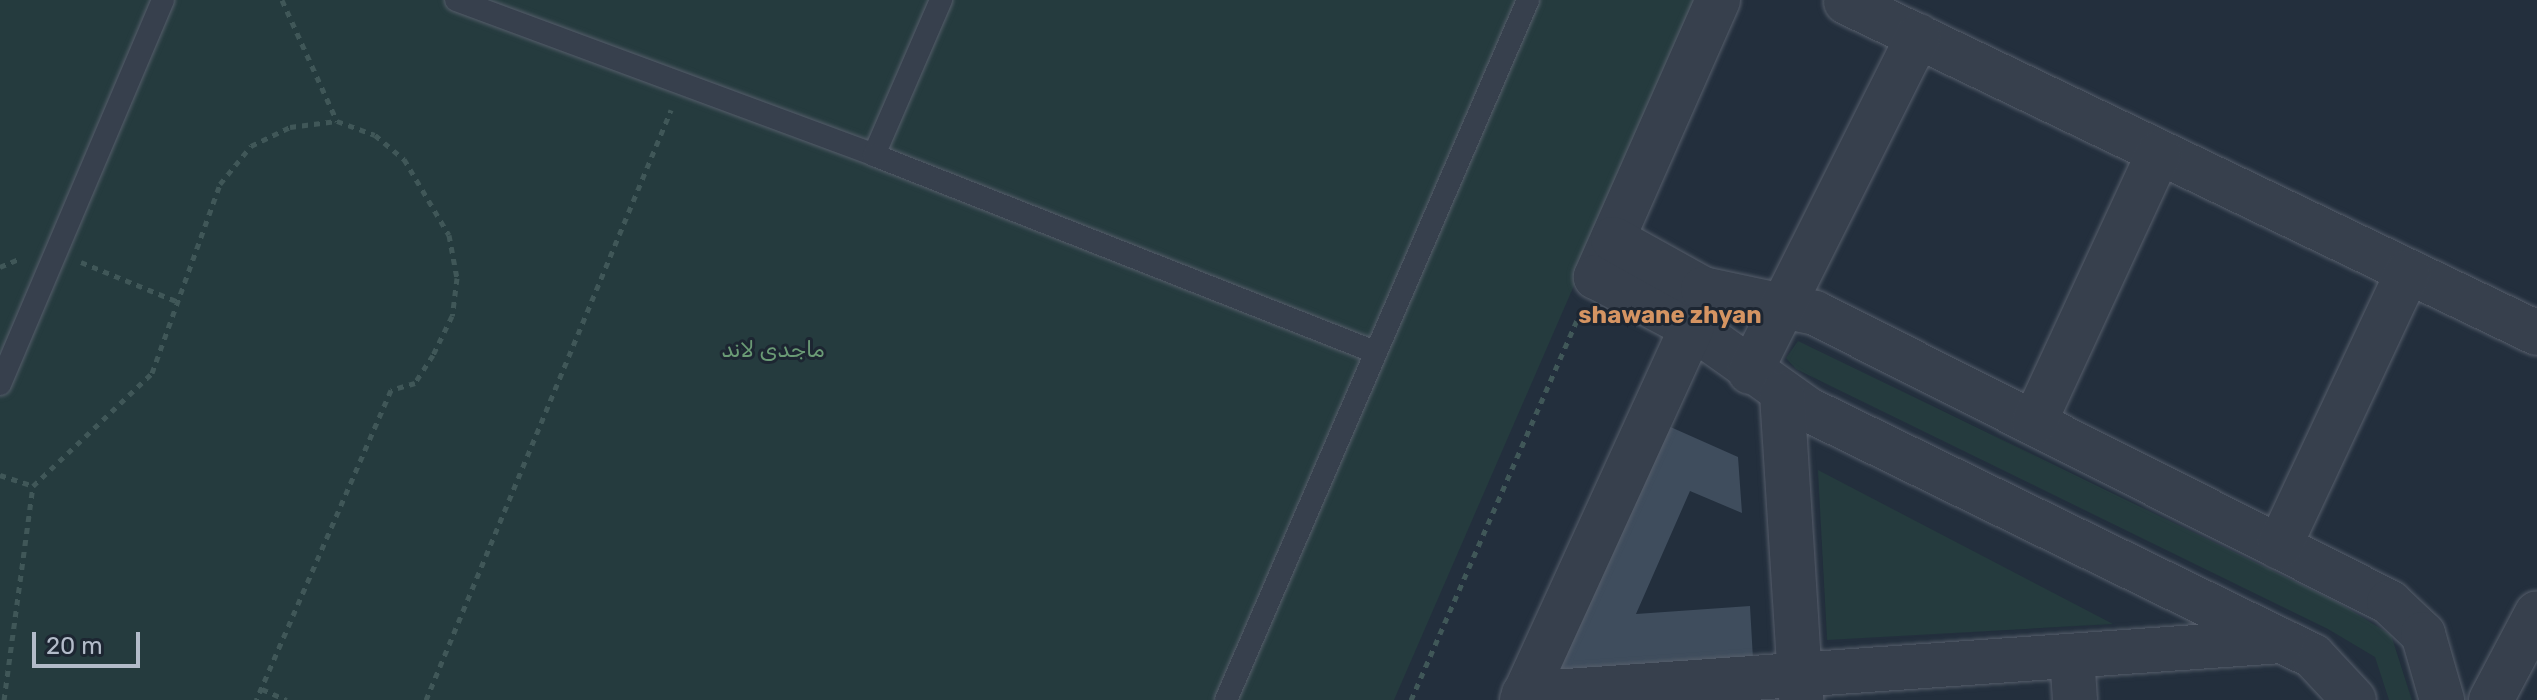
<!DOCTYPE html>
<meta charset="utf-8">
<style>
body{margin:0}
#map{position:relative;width:2537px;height:700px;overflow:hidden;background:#232f3d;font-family:Rubik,"Noto Naskh Arabic",sans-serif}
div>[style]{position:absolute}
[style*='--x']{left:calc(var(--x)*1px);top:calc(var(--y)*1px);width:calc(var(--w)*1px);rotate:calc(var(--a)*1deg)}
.green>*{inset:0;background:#253b3e}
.building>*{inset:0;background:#3f4d5d}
.path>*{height:5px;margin-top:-2.5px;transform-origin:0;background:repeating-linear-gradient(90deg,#405758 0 6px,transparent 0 12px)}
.roads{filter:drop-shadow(0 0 2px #565e6b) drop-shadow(0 0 2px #565e6b)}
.lane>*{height:22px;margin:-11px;padding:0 11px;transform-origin:11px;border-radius:11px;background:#37404d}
.street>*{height:44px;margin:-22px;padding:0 22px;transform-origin:22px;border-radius:22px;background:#37404d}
span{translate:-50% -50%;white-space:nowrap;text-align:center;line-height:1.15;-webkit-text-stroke:6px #1d2632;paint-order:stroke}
.park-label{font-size:22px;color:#6a9a75}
.neighbourhood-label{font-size:24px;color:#d59462;font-weight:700}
.scale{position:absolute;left:32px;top:632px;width:108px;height:36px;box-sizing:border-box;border:4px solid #b3bbc9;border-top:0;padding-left:10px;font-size:24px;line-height:28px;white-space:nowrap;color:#b3bbc9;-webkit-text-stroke:6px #1d2632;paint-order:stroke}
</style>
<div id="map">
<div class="green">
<div style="clip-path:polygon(0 0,1698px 0,1394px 700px,0 700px)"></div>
<div style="clip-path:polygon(1798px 341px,2339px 603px,2391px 635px,2412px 700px,2389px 700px,2375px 657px,2328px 629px,1796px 369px,1786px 358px)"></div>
<div style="clip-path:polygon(1818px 470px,2113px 624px,1827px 640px)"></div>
</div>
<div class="building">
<div style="clip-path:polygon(1666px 425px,1738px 457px,1742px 513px,1690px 491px,1636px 614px,1750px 606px,1753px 659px,1553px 674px)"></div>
</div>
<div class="path">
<div style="--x:282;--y:0;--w:133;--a:65.6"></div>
<div style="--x:81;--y:262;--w:103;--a:22.3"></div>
<div style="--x:0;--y:267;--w:23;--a:-23"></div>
<div style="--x:0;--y:475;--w:35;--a:18"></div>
<div style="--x:262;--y:689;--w:27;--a:24"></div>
<div style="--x:4;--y:700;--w:216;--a:-82.3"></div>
<div style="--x:33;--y:486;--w:164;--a:-43.5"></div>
<div style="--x:152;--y:373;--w:201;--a:-70.2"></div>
<div style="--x:220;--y:184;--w:49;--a:-50.8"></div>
<div style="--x:251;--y:146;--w:43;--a:-26"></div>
<div style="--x:290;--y:127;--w:47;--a:-7.3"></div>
<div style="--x:337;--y:121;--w:40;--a:20.2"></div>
<div style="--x:375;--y:135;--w:38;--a:40"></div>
<div style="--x:404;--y:159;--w:88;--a:59.4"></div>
<div style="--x:449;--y:235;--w:44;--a:79.5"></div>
<div style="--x:457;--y:278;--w:38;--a:97"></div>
<div style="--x:452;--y:316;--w:43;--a:116"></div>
<div style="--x:433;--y:355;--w:33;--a:123"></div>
<div style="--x:415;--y:383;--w:25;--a:164"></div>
<div style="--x:391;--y:390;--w:338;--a:113.5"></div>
<div style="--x:426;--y:700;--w:639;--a:-67.45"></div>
<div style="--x:1411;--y:700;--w:425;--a:-66.4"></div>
</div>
<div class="roads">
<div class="lane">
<div style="--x:456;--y:0;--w:446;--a:20.3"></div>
<div style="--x:941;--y:0;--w:169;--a:113.4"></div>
<div style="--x:874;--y:155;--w:538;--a:21.47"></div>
<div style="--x:0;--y:384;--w:417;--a:-67"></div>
<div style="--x:1226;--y:700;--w:762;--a:-66.66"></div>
</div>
<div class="street">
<div style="--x:1718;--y:0;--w:303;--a:113.8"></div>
<div style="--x:1596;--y:277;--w:108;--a:27.5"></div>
<div style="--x:1692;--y:327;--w:143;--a:35.4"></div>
<div style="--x:1809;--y:410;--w:561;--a:26.02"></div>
<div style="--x:2313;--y:656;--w:60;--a:47"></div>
<div style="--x:1846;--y:2;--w:766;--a:25.6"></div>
<div style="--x:1613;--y:239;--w:103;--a:29.1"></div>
<div style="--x:1703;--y:289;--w:115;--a:12.1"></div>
<div style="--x:1815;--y:313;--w:643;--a:26.72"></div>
<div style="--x:2389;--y:602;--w:47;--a:43.3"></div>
<div style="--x:2423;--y:634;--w:69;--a:73.9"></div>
<div style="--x:1750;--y:372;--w:376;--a:-63.4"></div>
<div style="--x:1782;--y:394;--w:307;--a:86.4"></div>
<div style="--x:2034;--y:423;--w:298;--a:-65.2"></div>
<div style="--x:2279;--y:547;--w:304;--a:-64.9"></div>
<div style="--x:2072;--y:656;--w:44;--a:86.1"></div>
<div style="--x:1522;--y:700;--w:410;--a:-65.5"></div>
<div style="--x:1525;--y:700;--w:6;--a:-99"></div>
<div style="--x:1524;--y:694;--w:760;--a:-4"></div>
<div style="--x:2491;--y:700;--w:98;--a:-62.1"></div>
</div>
</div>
<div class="park-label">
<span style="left:773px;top:350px">ماجدی لاند</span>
</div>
<div class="neighbourhood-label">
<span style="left:1670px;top:316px">shawane zhyan</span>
</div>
<div class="scale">20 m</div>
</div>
